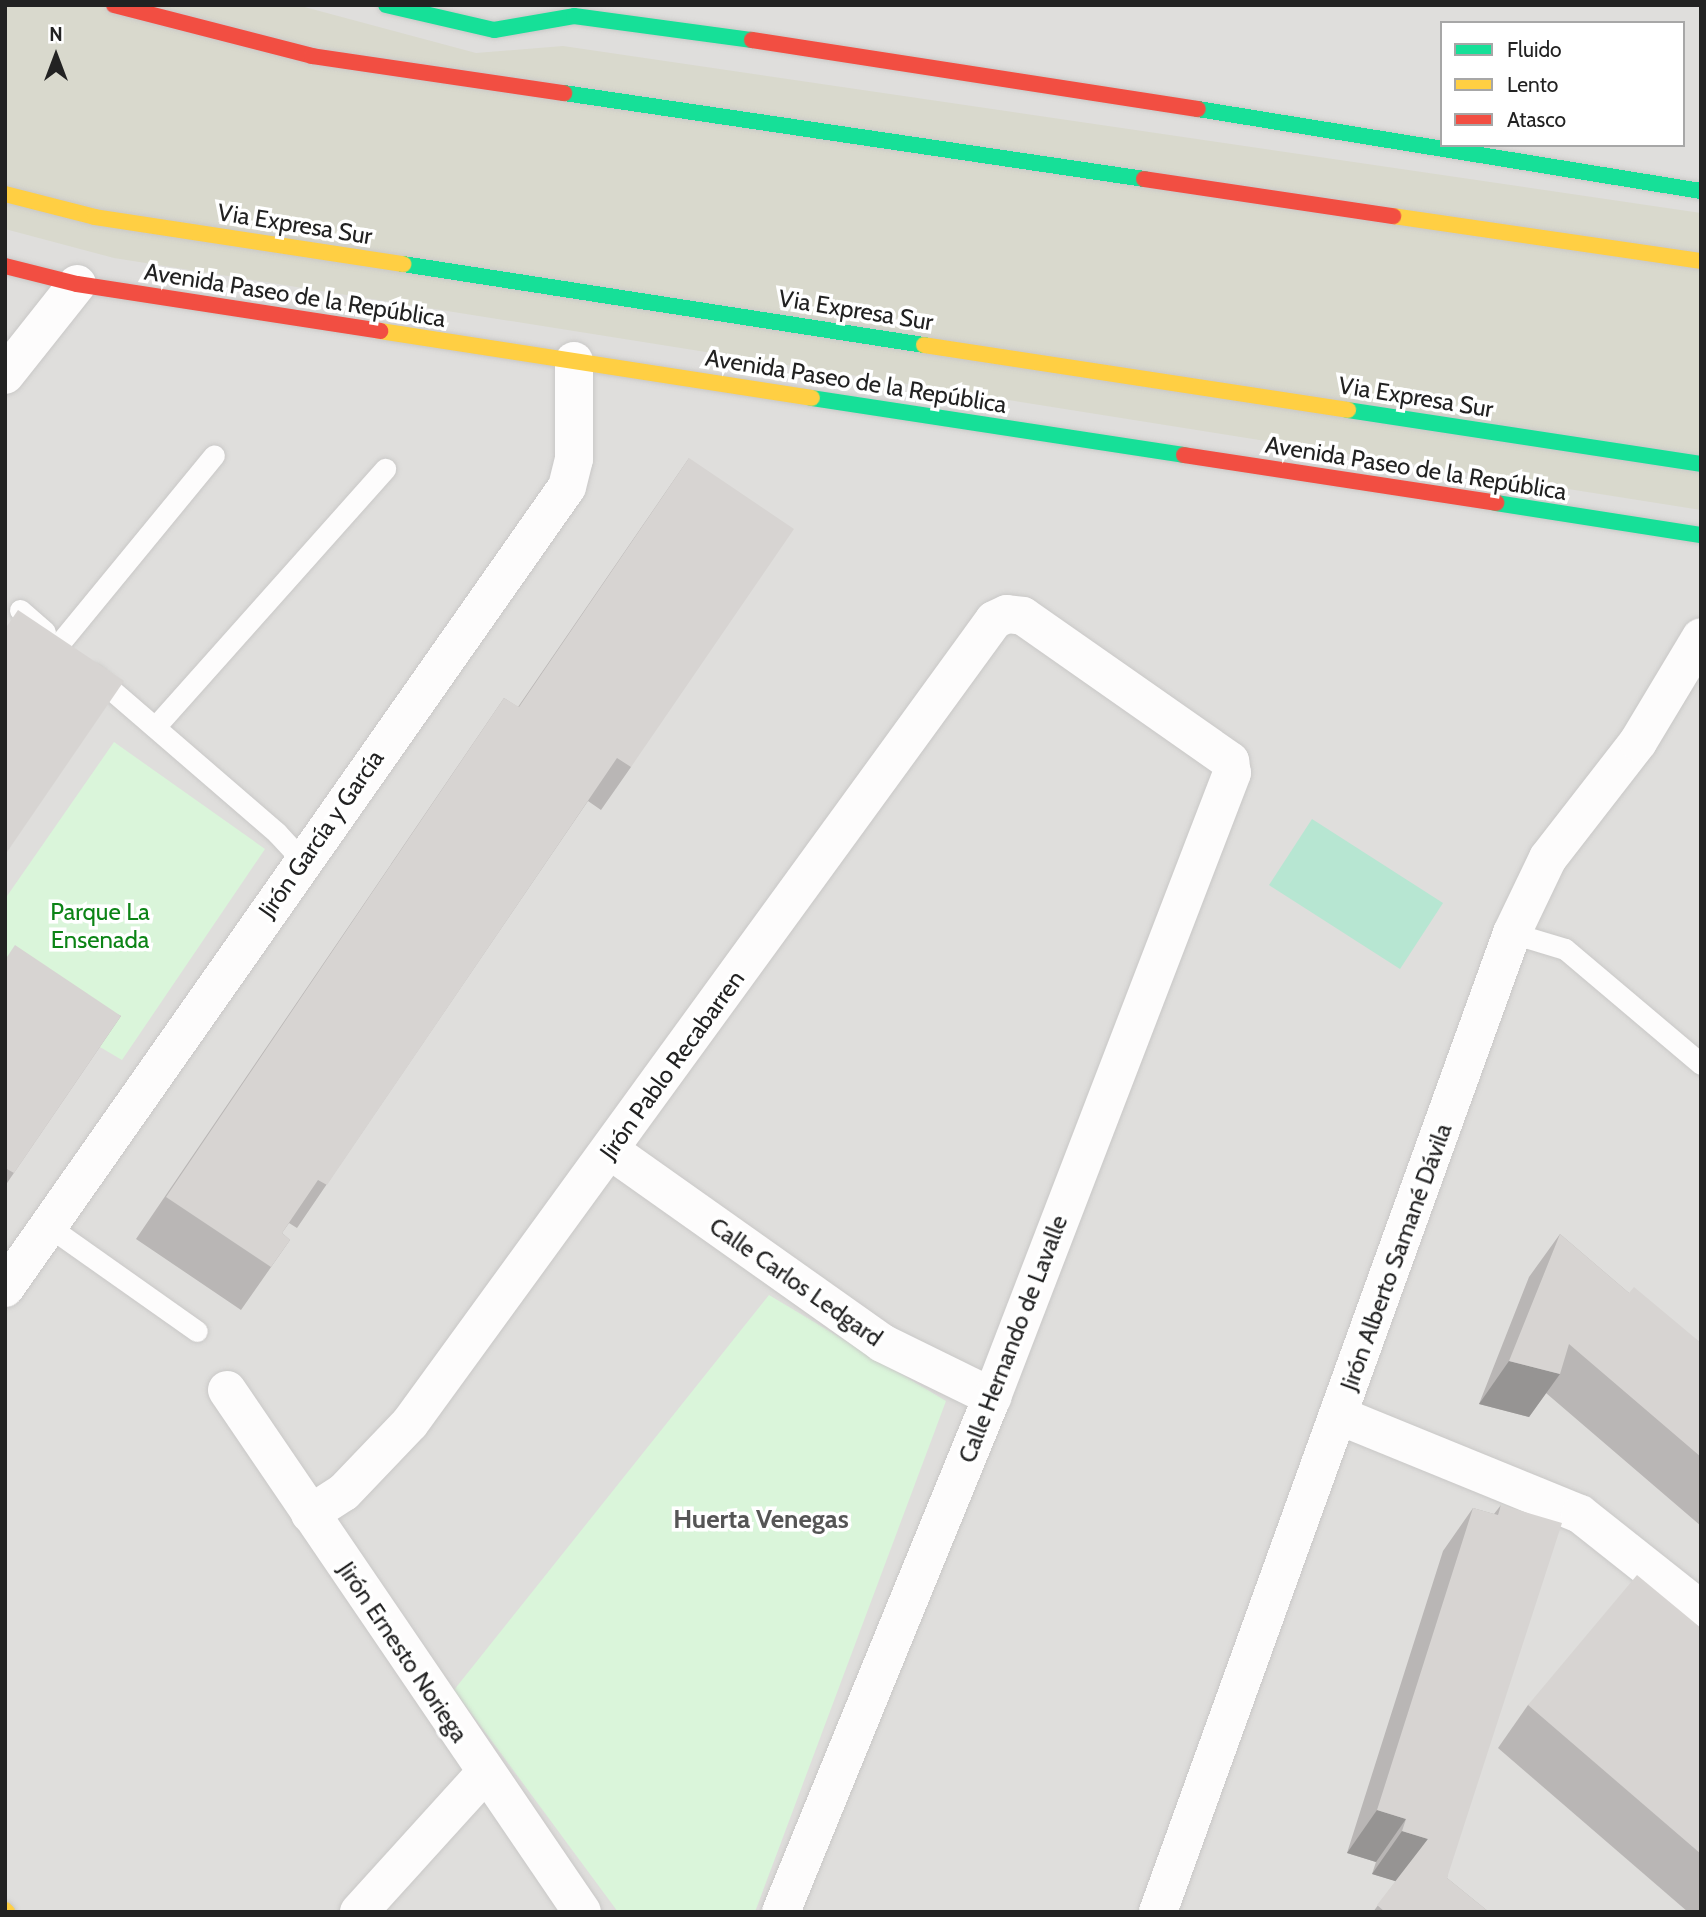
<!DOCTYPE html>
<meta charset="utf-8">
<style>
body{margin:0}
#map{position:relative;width:1706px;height:1917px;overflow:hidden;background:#f0eeeb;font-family:Cabin,sans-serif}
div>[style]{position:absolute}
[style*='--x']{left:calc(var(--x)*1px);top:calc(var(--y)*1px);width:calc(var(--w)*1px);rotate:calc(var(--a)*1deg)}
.residential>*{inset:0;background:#dfdedc}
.construction>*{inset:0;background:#d9d9cd}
.park>*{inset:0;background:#daf5da}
.pitch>*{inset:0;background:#b7e6d2}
.roads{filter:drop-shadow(0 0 2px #c9c8c7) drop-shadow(0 0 2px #c9c8c7)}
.lane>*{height:21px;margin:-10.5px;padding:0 10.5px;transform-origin:10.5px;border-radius:10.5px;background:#fdfcfc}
.street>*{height:38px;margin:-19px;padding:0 19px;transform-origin:19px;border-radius:19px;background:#fdfcfc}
.fast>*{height:16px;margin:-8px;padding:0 8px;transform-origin:8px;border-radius:8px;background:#16e098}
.slow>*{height:16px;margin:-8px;padding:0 8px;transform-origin:8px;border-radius:8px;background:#ffcf43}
.jam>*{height:16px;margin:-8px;padding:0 8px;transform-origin:8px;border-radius:8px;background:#f24e42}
.wall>*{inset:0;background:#b9b6b5}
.shaded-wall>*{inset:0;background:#969493}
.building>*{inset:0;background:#d7d4d2}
span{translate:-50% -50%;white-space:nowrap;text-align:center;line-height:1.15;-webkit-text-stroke:7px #fff;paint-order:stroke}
.street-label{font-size:24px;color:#222}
.park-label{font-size:24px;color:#0c8416}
.neighbourhood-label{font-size:26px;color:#555;font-weight:700}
.frame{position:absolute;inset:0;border:7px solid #222;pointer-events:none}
.legend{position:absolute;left:1440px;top:21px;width:245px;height:126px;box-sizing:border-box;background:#fff;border:2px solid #a7a7a7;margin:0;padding:9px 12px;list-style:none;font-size:21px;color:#222}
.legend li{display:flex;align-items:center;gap:14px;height:35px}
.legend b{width:35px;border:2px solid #a7a7a7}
.north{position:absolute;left:21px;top:21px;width:70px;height:70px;-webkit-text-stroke:5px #fff;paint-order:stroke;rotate:0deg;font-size:19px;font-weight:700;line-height:28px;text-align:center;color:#222}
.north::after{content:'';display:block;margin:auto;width:24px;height:32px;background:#222;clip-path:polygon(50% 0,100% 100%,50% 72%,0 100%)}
</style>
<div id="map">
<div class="residential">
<div style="clip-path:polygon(evenodd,5px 5px,1701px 5px,1701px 1912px,5px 1912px,5px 5px,1442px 23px,1683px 23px,1683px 145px,1442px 145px,1442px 23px)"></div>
</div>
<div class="construction">
<div style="clip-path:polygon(5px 5px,297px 5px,476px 53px,563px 46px,1701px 213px,1701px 510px,114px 258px,5px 229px)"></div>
</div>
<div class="park">
<div style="clip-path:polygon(114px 742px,265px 849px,122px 1060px,5px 991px,5px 899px)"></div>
<div style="clip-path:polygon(769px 1295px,946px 1401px,755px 1912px,618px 1912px,454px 1690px)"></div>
</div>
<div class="pitch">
<div style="clip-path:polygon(1312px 819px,1443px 903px,1400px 969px,1269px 885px)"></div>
</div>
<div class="roads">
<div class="lane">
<div style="--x:20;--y:610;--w:33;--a:41"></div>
<div style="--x:59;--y:644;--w:244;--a:-50.6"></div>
<div style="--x:93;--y:674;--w:243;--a:40.8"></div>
<div style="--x:277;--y:833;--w:38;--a:47"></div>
<div style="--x:155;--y:727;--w:346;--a:-48.3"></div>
<div style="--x:1512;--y:933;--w:55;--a:16.8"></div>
<div style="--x:1565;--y:949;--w:178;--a:40.2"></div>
<div style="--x:48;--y:1226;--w:182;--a:35.2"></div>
</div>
<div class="street">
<div style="--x:5;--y:375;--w:116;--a:-51.6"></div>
<div style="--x:611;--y:1151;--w:332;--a:35.3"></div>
<div style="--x:882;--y:1343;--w:123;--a:26.1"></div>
<div style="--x:5;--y:1288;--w:978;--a:-54.95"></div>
<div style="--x:567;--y:487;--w:29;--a:-76"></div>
<div style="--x:574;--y:459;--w:98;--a:-90"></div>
<div style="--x:227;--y:1390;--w:631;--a:55.78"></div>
<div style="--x:1340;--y:1416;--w:259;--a:22.2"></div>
<div style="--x:1580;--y:1514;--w:154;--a:38.4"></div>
<div style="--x:310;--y:1514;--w:40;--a:-32.9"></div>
<div style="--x:344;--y:1492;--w:95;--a:-46.3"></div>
<div style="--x:410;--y:1423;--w:993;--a:-53.97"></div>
<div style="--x:994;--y:620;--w:14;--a:-25"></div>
<div style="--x:1007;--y:614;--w:16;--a:7"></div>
<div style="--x:1023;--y:616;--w:253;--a:35"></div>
<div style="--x:1230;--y:761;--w:12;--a:81"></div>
<div style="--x:1232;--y:773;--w:669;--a:111.04"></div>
<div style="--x:992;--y:1397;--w:557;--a:112.28"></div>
<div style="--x:359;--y:1912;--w:188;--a:-47.8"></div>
<div style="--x:1158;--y:1912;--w:1041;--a:-70.12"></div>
<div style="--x:1512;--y:933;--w:83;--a:-64.4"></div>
<div style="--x:1548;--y:858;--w:147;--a:-52.2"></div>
<div style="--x:1638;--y:742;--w:122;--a:-59"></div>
</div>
<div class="fast">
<div style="--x:386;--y:5;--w:111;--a:13"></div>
<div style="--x:494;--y:30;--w:81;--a:-9.9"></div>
<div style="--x:574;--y:16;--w:180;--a:7.7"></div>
<div style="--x:564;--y:93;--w:586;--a:8.43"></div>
<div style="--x:1198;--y:109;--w:510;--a:9.26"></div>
<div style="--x:403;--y:264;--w:527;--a:8.84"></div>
<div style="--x:812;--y:398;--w:376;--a:8.7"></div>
<div style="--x:1348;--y:410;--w:357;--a:8.7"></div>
<div style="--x:1496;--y:503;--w:207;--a:8.9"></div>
</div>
<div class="slow">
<div style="--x:5;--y:194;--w:93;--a:14.3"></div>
<div style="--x:95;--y:217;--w:312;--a:8.7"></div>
<div style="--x:1393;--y:216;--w:311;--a:8.3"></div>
<div style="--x:380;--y:331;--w:437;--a:8.8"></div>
<div style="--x:924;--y:345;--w:429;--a:8.7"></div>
<div style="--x:5;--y:1910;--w:3;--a:45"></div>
</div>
<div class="jam">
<div style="--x:114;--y:5;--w:204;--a:14.4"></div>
<div style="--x:312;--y:56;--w:255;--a:8.4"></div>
<div style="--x:752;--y:40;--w:451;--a:8.8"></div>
<div style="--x:1144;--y:179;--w:252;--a:8.5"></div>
<div style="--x:5;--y:266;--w:74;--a:14"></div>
<div style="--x:77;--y:284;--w:307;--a:8.8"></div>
<div style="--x:1184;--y:455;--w:316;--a:8.7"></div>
</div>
</div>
<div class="wall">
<div style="clip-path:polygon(689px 458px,631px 767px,601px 810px,588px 801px,297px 1228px,289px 1223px,282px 1233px,290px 1240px,241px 1310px,136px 1239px,504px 698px,518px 707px)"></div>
<div style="clip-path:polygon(5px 960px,121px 1016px,5px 1186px)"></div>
<div style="clip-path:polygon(1560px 1234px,1629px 1293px,1701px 1343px,1701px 1526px,1546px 1393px,1529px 1417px,1479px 1404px,1529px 1277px)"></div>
<div style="clip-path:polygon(1501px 1505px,1447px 1878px,1489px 1912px,1373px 1912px,1396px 1881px,1372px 1874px,1376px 1862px,1347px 1853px,1443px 1551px,1473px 1508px,1494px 1514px)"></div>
<div style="clip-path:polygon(1701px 1628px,1701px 1912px,1688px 1912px,1498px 1748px,1528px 1705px)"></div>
</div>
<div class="shaded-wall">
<div style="clip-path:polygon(1509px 1361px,1560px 1374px,1529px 1417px,1479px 1404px)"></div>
<div style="clip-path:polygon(1377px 1810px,1406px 1819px,1376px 1862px,1347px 1853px)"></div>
<div style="clip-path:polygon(1402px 1831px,1428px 1839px,1398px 1882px,1372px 1874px)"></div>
</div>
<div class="building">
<div style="clip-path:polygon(689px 458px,794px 529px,631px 767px,617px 758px,327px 1185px,318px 1180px,282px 1233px,290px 1240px,271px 1267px,166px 1197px,504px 698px,519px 707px)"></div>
<div style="clip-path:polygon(18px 610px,124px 681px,5px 855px,5px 629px)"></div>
<div style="clip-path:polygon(15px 945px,121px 1016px,14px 1173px,5px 1168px,5px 960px)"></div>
<div style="clip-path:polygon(1560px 1234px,1629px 1293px,1634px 1287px,1701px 1343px,1701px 1457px,1569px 1344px,1560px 1374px,1509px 1361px)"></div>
<div style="clip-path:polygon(1501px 1505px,1562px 1523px,1447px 1878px,1489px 1912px,1385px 1912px,1377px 1905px,1428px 1839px,1402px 1831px,1406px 1819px,1377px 1810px,1473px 1508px,1498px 1515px)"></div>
<div style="clip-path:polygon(1637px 1575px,1701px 1628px,1701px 1854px,1528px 1705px)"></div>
</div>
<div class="street-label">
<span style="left:295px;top:224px;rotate:9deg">Via Expresa Sur</span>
<span style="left:295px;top:295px;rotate:9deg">Avenida Paseo de la República</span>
<span style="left:856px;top:310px;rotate:9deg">Via Expresa Sur</span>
<span style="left:856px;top:381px;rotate:9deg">Avenida Paseo de la República</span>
<span style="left:1416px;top:397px;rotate:9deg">Via Expresa Sur</span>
<span style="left:1416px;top:468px;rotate:9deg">Avenida Paseo de la República</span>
<span style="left:321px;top:834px;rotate:-55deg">Jirón García y García</span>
<span style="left:672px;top:1065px;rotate:-54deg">Jirón Pablo Recabarren</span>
<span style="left:1396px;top:1257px;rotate:-70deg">Jirón Alberto Samané Dávila</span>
<span style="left:796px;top:1282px;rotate:35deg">Calle Carlos Ledgard</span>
<span style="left:1013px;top:1339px;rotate:-69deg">Calle Hernando de Lavalle</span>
<span style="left:403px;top:1652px;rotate:56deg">Jirón Ernesto Noriega</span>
</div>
<div class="park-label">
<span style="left:100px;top:926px">Parque La<br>Ensenada</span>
</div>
<div class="neighbourhood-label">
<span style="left:761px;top:1520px">Huerta Venegas</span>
</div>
<div class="frame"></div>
<ul class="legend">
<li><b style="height:9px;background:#16e098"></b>Fluido</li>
<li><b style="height:9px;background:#ffcf43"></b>Lento</li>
<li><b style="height:9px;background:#f24e42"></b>Atasco</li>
</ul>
<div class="north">N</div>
</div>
